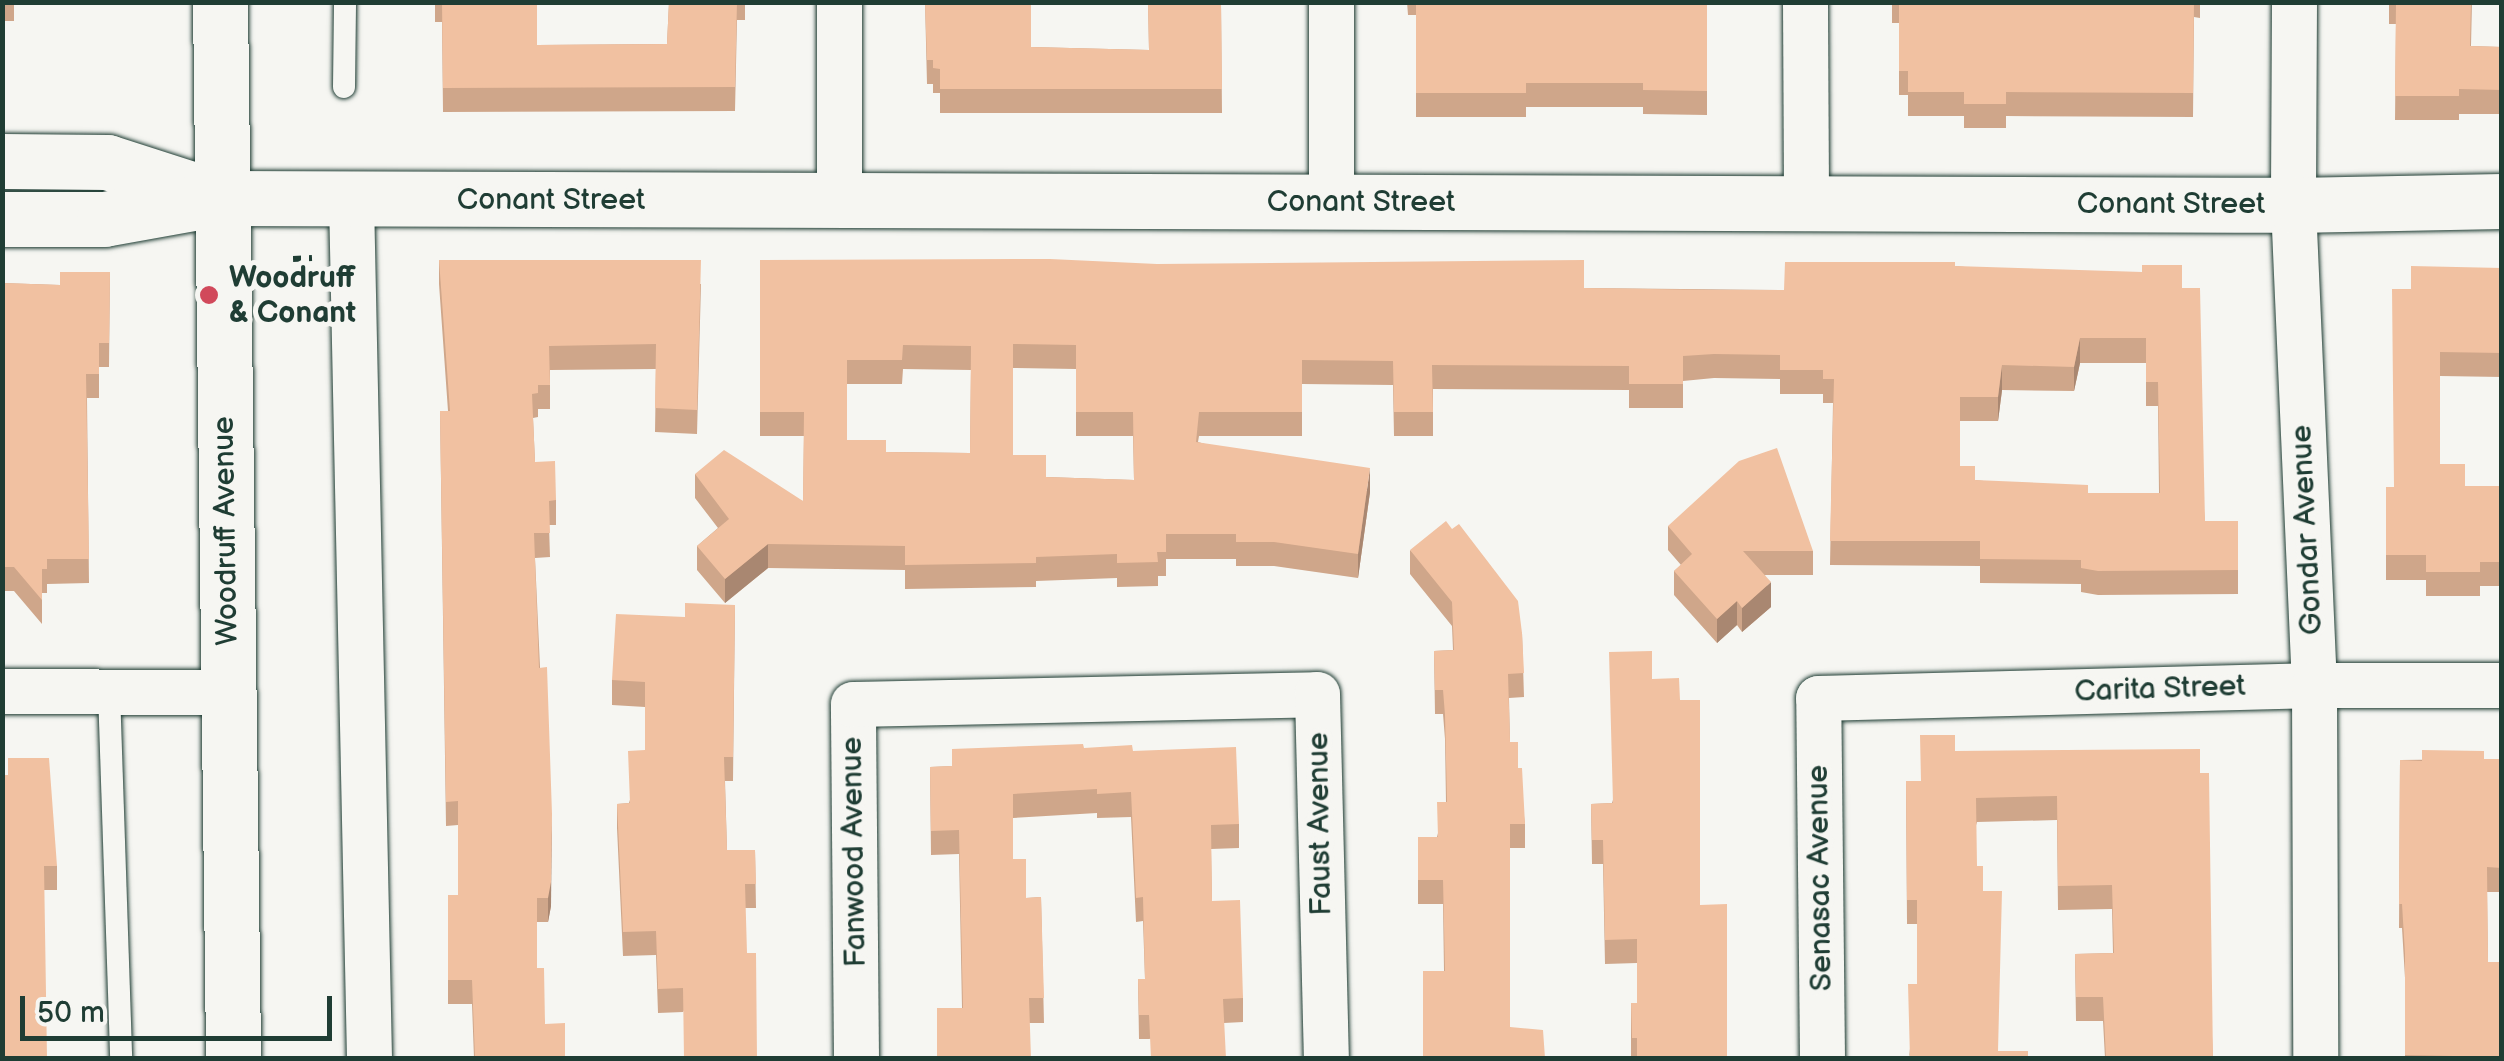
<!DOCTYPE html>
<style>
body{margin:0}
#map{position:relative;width:2504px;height:1061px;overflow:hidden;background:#f6f6f2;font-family:"Balsamiq Sans",sans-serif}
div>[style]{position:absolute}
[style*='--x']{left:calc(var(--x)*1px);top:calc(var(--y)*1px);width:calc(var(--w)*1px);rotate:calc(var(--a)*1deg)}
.path>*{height:6px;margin-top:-3px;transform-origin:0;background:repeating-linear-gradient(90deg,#1f3d34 0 8px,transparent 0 16px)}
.roads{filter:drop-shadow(0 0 2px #1f3d34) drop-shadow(0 0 2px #1f3d34)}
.service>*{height:22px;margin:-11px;padding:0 11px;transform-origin:11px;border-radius:11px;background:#f6f6f2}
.minor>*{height:45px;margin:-22.5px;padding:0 22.5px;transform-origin:22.5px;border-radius:22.5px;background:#f6f6f2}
.tertiary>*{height:55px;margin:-27.5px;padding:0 27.5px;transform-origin:27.5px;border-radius:27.5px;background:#f6f6f2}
.secondary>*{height:55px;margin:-27.5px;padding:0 27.5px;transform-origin:27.5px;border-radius:27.5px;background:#f6f6f2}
.wall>*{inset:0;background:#cfa68a}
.shaded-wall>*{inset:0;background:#a98771}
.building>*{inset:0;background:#f1c1a1}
.dots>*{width:28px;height:28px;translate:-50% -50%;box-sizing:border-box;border:5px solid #f6f6f2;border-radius:50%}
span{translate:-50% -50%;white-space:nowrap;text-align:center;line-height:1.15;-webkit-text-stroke:10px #f6f6f2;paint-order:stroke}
.street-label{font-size:30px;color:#1f3d34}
.poi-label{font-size:30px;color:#1f3d34;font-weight:700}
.left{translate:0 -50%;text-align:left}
.frame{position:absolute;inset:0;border:5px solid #1f3d34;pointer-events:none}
.scale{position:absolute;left:20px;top:996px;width:312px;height:45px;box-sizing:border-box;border:5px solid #1f3d34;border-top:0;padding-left:12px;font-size:30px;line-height:35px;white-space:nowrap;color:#1f3d34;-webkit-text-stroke:8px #f6f6f2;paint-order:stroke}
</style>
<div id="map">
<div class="path">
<div style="--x:293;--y:259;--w:19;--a:-3"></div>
</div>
<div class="roads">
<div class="service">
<div style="--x:344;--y:87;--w:85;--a:-89.3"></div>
<div style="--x:109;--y:691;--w:367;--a:88.1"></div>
</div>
<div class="minor">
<div style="--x:1331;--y:2;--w:200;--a:90"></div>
<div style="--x:1805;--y:2;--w:199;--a:89.7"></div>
<div style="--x:2294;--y:2;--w:203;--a:90.3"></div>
<div style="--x:2293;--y:205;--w:480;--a:87.5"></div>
<div style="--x:2314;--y:685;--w:373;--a:89.8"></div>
<div style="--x:351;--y:199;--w:859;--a:88.8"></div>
<div style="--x:839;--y:200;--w:198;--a:-90"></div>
<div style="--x:2;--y:691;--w:227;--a:0.3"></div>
<div style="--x:856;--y:1058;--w:354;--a:-90.5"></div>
<div style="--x:853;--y:704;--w:464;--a:-1.2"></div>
<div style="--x:1317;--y:694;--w:364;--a:88.6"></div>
<div style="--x:1822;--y:1058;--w:360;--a:-90.6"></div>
<div style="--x:1818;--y:698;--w:496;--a:-1.5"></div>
<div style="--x:2314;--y:685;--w:188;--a:0"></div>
</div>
<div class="tertiary">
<div style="--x:2;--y:161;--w:105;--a:0.5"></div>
<div style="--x:107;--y:162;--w:111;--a:17.8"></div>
<div style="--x:2;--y:219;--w:102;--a:0"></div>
<div style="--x:104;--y:219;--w:119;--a:-10.2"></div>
<div style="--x:221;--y:198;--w:2072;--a:0.19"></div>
<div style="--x:2293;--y:205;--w:209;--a:-1.1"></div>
</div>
<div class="secondary">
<div style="--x:220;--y:2;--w:1056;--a:89.29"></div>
</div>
</div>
<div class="wall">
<div style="clip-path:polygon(2px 2px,14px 2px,14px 21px,2px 21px)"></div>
<div style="clip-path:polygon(435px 2px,537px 2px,537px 45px,667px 44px,669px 2px,745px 2px,745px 20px,737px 20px,735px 111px,443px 112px,442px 22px,435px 22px)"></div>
<div style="clip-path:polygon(925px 2px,1031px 47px,1149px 50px,1148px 2px,1230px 2px,1230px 4px,1221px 4px,1222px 113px,940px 113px,940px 93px,933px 93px,933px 84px,927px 84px)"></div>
<div style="clip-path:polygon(1407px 2px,1712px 2px,1712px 4px,1707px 4px,1707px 115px,1643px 114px,1643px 107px,1526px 107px,1526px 117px,1416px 117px,1416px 15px,1408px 15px)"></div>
<div style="clip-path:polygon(1892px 2px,2200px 2px,2200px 18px,2194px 17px,2193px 117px,2006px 116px,2006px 128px,1964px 128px,1964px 116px,1908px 116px,1908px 95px,1899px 95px,1899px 23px,1892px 23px)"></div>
<div style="clip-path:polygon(2389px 2px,2472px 2px,2471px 46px,2502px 47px,2502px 114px,2459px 114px,2459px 120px,2395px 120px,2396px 24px,2389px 24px)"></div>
<div style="clip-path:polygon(439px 260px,701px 284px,697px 434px,655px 432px,656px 369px,550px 370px,550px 409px,538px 409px,538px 417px,533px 418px,535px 462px,556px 500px,556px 525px,549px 525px,550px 557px,535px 558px,551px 906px,548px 922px,537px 922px,537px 968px,545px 1024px,565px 1058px,474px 1058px,472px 1004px,448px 1004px,448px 895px,458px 895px,458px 825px,446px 826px,440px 411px,448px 411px,439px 284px)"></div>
<div style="clip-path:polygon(evenodd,760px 260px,1584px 288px,1784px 290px,1955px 266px,2182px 288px,2205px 521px,2238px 521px,2238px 594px,2098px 595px,2081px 592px,2081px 584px,1980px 583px,1980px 566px,1830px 565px,1833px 403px,1823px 403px,1823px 394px,1780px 394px,1780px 379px,1714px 378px,1683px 381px,1683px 408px,1629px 408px,1629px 390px,1433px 389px,1433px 436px,1394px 436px,1393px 385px,1302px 384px,1302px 436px,1199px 436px,1198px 442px,1370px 492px,1358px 578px,1274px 566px,1236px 566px,1236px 559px,1166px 559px,1166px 576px,1158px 576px,1158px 586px,1117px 587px,1117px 578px,1036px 581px,1036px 587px,905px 589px,905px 570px,768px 568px,725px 603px,697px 570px,697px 546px,718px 528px,695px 498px,695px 474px,803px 501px,804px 436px,760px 436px,760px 260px,2080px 363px,2146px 363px,2146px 406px,2158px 406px,2159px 493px,2088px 493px,1975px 480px,1960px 466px,1960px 421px,1998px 421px,2002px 390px,2074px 391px,2080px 363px,760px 260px,1013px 368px,1076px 369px,1076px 436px,1133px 436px,1134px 480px,1046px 477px,1013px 455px,1013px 368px,760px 260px,903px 369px,971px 370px,970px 453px,886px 452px,847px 440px,847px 384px,902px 384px,903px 369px)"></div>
<div style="clip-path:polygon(2502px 268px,2502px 377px,2440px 376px,2440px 464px,2465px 486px,2502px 486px,2502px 586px,2480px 586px,2480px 596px,2426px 596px,2426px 580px,2386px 580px,2386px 487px,2394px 487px,2411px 289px)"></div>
<div style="clip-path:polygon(110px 272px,109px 367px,99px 367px,99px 398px,87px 398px,89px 583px,47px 584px,47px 593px,42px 593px,42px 624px,14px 591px,2px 591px,2px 283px,60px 285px)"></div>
<div style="clip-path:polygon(1668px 526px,1813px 551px,1813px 575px,1765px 575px,1771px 607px,1742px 632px,1737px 625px,1717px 643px,1674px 595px,1674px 571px,1681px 565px,1668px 550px)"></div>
<div style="clip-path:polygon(1410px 550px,1522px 633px,1524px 697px,1509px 698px,1510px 742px,1518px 768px,1525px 824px,1525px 848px,1510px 848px,1510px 1027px,1545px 1058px,1444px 971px,1443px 904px,1418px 904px,1418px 837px,1437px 837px,1446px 802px,1445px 739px,1443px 714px,1435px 714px,1434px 651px,1453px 650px,1452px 626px,1410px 574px)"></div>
<div style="clip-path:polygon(735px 605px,733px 781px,725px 781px,727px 850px,755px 850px,756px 908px,745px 908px,683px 1012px,658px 1013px,656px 955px,623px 956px,617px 828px,617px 804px,629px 803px,645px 750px,645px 707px,612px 705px,612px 680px,685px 617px)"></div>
<div style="clip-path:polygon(1652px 679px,1680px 700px,1700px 905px,1727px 1058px,1631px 1058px,1631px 1003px,1637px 1003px,1637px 963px,1605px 964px,1603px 864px,1592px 864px,1591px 804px,1612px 803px)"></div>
<div style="clip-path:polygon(1084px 748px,1133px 751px,1239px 824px,1239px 848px,1211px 849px,1212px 901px,1243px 998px,1243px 1022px,1224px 1023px,1149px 1039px,1139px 1039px,1138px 979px,1145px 979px,1143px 921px,1136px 922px,1131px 817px,1097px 818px,1097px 813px,1013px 818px,1013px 859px,1026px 898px,1041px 897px,1044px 1023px,1030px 1023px,962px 1008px,959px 854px,931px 855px,930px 767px,952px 766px)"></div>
<div style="clip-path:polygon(1955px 751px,2200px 773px,2213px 1058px,2105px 1058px,2103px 1021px,2076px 1021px,2075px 954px,2113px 953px,2112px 909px,2058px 910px,2057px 820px,1977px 822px,1909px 1058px,1917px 984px,1917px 924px,1907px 924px,1906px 781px,1921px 781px)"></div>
<div style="clip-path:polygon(2484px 759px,2502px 759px,2502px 892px,2487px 892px,2488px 962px,2502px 962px,2502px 1058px,2405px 1058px,2405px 978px,2402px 928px,2399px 928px,2400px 760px)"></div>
<div style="clip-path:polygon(2px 775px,57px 866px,57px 890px,44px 890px)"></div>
</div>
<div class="shaded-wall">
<div style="clip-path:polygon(2080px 338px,2080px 363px,2074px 391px,2074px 367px)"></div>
<div style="clip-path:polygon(2002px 365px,2002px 390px,1998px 421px,1998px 397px)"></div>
<div style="clip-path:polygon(1370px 468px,1370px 492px,1358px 578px,1358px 554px)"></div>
<div style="clip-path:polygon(768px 544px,768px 568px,725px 603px,725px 579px)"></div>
<div style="clip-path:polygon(1771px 582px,1771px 607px,1742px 632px,1742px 608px)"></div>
<div style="clip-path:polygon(1737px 601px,1737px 625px,1717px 643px,1717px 619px)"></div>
<div style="clip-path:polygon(552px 814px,551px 906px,548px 922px,548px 898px)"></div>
</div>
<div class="building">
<div style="clip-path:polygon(442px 2px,537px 2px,537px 45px,667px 44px,669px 2px,737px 2px,735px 87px,443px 88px)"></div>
<div style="clip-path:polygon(925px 2px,1031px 2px,1031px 47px,1149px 50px,1148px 2px,1221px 2px,1222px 89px,940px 89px,940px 69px,933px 68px,933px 60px,927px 60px)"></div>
<div style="clip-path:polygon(1416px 2px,1707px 2px,1707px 91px,1643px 90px,1643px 83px,1526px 83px,1526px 93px,1416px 93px)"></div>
<div style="clip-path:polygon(1899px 2px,2194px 2px,2193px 93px,2006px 92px,2006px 104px,1964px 104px,1964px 92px,1908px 92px,1908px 71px,1899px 71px)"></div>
<div style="clip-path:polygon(2396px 2px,2471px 2px,2470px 46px,2502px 47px,2502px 90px,2459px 89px,2459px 96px,2395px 96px)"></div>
<div style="clip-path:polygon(evenodd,1050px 259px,1157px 264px,1584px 260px,1584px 288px,1714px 290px,1784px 290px,1785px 262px,1955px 262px,1955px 266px,2142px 272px,2142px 265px,2182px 265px,2182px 288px,2200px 288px,2205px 521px,2238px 521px,2238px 570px,2098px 571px,2081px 568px,2081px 560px,1980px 559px,1980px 541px,1830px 541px,1834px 379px,1823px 379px,1823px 370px,1780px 370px,1780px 355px,1714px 354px,1683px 356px,1683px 384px,1629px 384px,1629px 366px,1432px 365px,1433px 412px,1394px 412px,1393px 361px,1302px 360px,1302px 412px,1199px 412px,1196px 442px,1370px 468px,1358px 554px,1274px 542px,1236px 542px,1236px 534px,1166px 534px,1166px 552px,1157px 552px,1158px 562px,1117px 563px,1117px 554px,1036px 557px,1036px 563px,905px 565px,905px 546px,768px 544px,725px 579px,697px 546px,729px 519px,695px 474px,724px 450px,803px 501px,804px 412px,760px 412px,760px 260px,1050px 259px,2080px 338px,2146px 338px,2146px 382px,2158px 382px,2160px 493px,2088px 493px,2088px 485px,1975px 480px,1975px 466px,1960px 466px,1960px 397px,1998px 397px,2002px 365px,2074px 367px,2080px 338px,1050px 259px,1013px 344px,1076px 345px,1076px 412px,1133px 412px,1134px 480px,1046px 477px,1046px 455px,1013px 455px,1013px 344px,1050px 259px,903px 345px,971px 346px,970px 453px,886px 452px,886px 440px,847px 440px,847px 360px,902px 360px,903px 345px)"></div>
<div style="clip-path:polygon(439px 260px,701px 260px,697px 410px,655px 408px,656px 344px,549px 346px,550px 385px,538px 385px,538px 393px,532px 394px,535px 462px,555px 461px,556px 500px,549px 501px,550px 533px,534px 533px,539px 668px,547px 667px,552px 814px,551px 882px,548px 898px,537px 898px,537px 968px,544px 968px,545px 1024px,565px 1023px,565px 1058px,475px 1058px,472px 980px,448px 980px,448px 895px,458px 895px,458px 801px,446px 802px,440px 411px,450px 411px)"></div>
<div style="clip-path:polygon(2411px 266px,2502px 268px,2502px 353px,2440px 352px,2440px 464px,2465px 464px,2465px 486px,2502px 486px,2502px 562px,2480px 562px,2480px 572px,2426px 572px,2426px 555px,2386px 555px,2386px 487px,2394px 487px,2392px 289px,2411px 289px)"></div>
<div style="clip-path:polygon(60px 272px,110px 272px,109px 343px,99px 343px,99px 374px,86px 374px,89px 559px,47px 559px,47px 569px,42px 569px,42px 600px,14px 567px,2px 567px,2px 283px,60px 285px)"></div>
<div style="clip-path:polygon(1777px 448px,1813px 551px,1743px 551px,1771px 582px,1742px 608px,1737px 601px,1717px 619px,1674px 571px,1692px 554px,1668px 526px,1739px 461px)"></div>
<div style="clip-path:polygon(1446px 521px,1452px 529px,1459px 524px,1518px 601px,1522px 633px,1524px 673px,1508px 674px,1510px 742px,1518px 742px,1518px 768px,1522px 768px,1525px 824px,1510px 824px,1510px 1027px,1543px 1030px,1545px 1058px,1423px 1058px,1423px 971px,1445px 971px,1443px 880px,1418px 880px,1418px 837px,1438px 837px,1437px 802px,1447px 802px,1445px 715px,1443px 690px,1435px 690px,1434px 651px,1454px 650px,1452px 602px,1410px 550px)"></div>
<div style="clip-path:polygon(685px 603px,735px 605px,733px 757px,724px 757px,727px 850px,755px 850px,756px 884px,745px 884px,747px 953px,756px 953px,757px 1058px,684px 1058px,683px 988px,658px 989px,656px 931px,623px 932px,617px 804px,630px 803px,628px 751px,645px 750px,645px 682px,612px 680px,616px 614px,685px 617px)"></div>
<div style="clip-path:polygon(1652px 651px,1652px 679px,1679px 678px,1680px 700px,1700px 700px,1700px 905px,1727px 904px,1727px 1058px,1637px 1058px,1637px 1038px,1632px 1038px,1631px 1003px,1637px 1003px,1637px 939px,1605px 940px,1603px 840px,1592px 840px,1591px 804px,1613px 803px,1609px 652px)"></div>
<div style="clip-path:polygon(1920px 735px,1955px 735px,1955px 751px,2200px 749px,2200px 773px,2209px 773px,2213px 1058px,2106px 1058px,2103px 997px,2076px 997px,2075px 954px,2114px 953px,2112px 885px,2058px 886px,2057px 796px,1976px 798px,1977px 866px,1983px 866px,1983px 891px,2002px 891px,1998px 1051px,2028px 1051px,2028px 1058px,1910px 1058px,1908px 984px,1917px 984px,1917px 900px,1907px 900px,1906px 781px,1921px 781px)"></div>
<div style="clip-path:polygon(1083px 744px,1084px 748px,1132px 745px,1133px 751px,1236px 747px,1239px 824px,1211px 825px,1212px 901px,1240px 900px,1243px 998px,1223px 999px,1226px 1058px,1151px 1058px,1149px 1015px,1139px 1015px,1138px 979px,1145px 979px,1143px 897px,1136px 898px,1131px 792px,1097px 794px,1097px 789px,1013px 794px,1013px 859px,1026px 859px,1026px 898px,1041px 897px,1044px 998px,1029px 998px,1031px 1058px,937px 1058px,937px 1008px,963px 1008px,959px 830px,931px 831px,930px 767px,952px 766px,952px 749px)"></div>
<div style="clip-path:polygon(2422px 750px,2484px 751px,2484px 759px,2502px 759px,2502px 868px,2487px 867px,2488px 962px,2502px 962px,2502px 1057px,2405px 1055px,2405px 954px,2402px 904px,2399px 904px,2400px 760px,2422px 761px)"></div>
<div style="clip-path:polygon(8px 758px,49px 758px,57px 866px,44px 866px,47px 1058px,2px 1058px,2px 775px,8px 775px)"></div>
</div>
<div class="dots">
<div style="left:209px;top:295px;background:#d1495b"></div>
</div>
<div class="street-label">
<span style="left:551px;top:200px">Conant Street</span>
<span style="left:1361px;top:202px">Conant Street</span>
<span style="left:2171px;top:204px">Conant Street</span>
<span style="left:2307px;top:530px;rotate:-93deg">Gondar Avenue</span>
<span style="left:226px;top:531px;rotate:-91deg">Woodruff Avenue</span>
<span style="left:2160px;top:689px;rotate:-2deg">Carita Street</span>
<span style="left:1320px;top:824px;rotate:-91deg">Faust Avenue</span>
<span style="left:854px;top:852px;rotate:-91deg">Fanwood Avenue</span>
<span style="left:1820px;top:878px;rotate:-91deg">Senasac Avenue</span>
</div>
<div class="poi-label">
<span class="left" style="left:229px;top:295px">Woodruff<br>&amp; Conant</span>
</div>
<div class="frame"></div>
<div class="scale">50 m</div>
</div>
